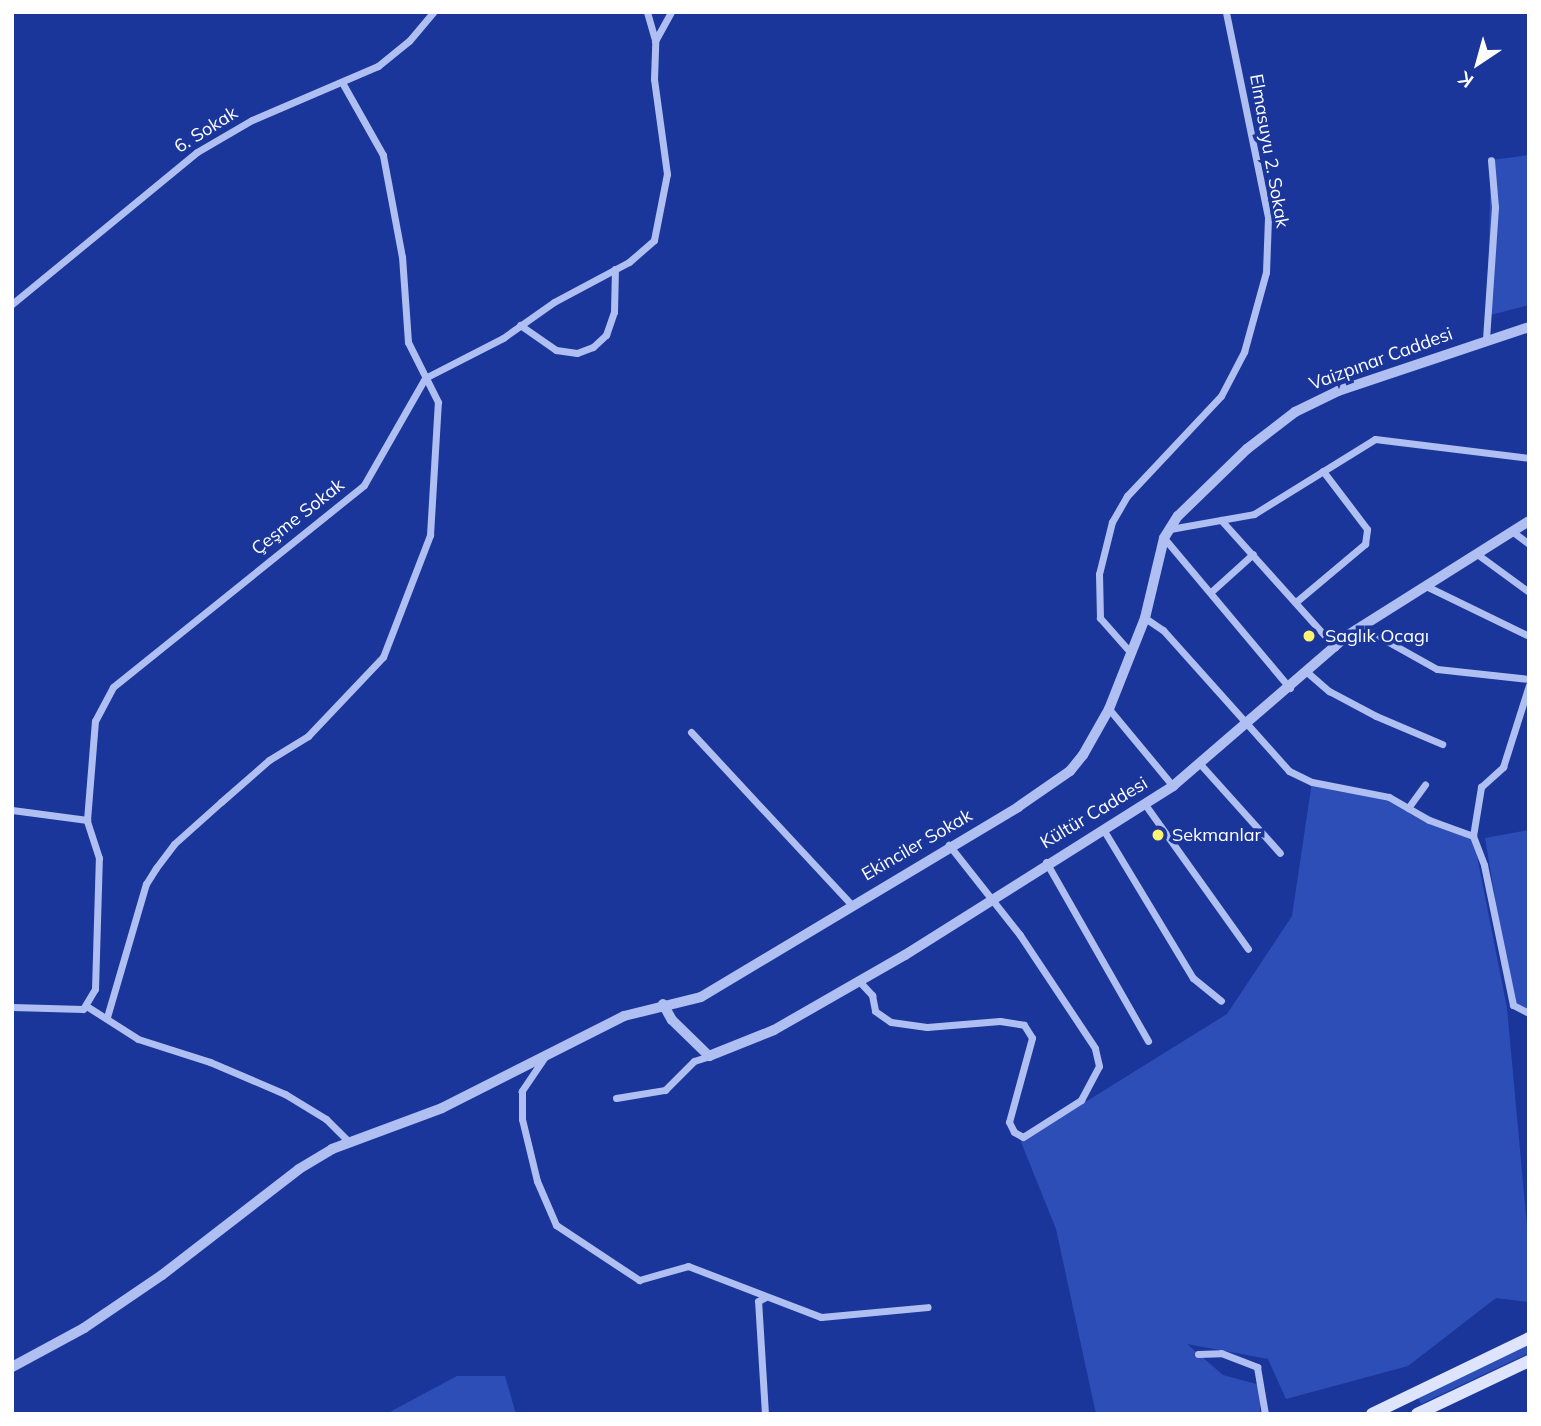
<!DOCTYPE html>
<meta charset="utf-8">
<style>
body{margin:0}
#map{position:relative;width:1541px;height:1426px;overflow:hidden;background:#1a369a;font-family:Mulish,sans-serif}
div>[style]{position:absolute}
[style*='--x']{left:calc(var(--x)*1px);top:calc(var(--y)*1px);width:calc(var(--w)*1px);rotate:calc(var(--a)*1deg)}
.green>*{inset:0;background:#2d4eb7}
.minor>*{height:7px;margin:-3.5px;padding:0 3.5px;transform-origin:3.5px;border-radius:3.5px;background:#afbff1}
.tertiary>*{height:10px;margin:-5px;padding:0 5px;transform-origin:5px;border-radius:5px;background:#afbff1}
.secondary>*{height:12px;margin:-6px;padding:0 6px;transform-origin:6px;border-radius:6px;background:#dee4fc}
.dots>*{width:19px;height:19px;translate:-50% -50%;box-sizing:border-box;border:4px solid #1a369a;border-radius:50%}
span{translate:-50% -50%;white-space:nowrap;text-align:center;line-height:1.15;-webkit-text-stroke:7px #1a369a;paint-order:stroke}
.street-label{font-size:18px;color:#fff}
.poi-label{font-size:18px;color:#fff}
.left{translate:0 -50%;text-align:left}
.frame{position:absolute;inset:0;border:14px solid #fff;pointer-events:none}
.north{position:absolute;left:1443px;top:28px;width:70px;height:70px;-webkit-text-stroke:5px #1a369a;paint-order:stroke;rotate:216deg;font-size:19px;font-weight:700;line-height:28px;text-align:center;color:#fff}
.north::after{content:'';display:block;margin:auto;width:24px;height:32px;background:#fff;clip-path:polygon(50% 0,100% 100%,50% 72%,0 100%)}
</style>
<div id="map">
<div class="green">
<div style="clip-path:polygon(1529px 155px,1529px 305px,1487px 316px,1491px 160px)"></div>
<div style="clip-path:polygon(1312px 782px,1389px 797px,1473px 836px,1507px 1008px,1529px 1248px,1529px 1302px,1496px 1298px,1408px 1366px,1286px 1399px,1268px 1359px,1187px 1344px,1223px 1375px,1260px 1385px,1260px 1414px,1096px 1414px,1056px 1229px,1021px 1142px,1227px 1014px,1292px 916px)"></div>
<div style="clip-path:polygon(1529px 830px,1529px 1010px,1513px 1005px,1485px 838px)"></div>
<div style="clip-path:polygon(1529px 1344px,1529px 1353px,1421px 1404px,1418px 1398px)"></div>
<div style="clip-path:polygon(457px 1376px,505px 1376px,516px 1414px,386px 1414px)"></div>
</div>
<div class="minor">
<div style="--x:647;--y:12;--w:29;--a:74"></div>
<div style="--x:12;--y:304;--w:239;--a:-39.4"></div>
<div style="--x:197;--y:152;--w:64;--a:-30.2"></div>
<div style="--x:252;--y:120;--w:137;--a:-23.2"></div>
<div style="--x:378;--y:66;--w:40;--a:-39"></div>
<div style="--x:409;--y:41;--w:38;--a:-50"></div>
<div style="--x:520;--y:325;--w:44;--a:34.8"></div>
<div style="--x:556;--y:350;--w:21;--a:8"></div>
<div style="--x:577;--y:353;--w:17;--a:-21"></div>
<div style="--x:593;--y:347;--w:18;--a:-43"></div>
<div style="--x:606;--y:335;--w:24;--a:-71"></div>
<div style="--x:614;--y:312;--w:43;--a:-88.7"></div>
<div style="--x:1486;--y:339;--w:132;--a:-86.1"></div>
<div style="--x:1495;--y:207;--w:47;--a:-94.9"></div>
<div style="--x:1221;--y:520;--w:171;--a:48.1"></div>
<div style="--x:1170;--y:529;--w:85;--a:-10.1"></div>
<div style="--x:1254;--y:514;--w:142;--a:-31.8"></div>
<div style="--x:1375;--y:439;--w:155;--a:7"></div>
<div style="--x:1513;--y:532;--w:20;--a:37"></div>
<div style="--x:1164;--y:538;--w:196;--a:50"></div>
<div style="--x:1477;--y:554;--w:64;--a:36.2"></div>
<div style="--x:1428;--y:587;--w:112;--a:25.9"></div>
<div style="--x:1212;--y:591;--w:55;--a:-42.1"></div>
<div style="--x:1297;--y:601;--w:89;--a:-40"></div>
<div style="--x:1365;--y:544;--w:15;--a:-82"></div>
<div style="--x:1367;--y:529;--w:73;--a:-127.2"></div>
<div style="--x:1145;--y:618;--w:22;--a:34"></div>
<div style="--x:1163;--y:630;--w:189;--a:48.2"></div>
<div style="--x:1289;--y:771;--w:25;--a:26"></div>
<div style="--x:1312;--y:782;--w:78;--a:11"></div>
<div style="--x:1389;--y:797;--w:46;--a:29.9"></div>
<div style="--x:1429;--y:820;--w:47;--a:20"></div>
<div style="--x:1473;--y:836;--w:31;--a:69"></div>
<div style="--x:1484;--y:865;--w:143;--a:78.3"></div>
<div style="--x:1513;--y:1005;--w:18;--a:27"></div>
<div style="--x:1360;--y:626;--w:88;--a:29.2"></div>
<div style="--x:1437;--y:669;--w:93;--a:6.2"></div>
<div style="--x:1131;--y:653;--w:47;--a:-131.5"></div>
<div style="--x:1100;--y:618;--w:44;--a:-91.3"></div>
<div style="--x:1099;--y:574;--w:54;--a:-76"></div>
<div style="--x:1112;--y:522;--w:30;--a:-60"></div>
<div style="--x:1127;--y:496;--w:137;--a:-46.8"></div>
<div style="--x:1221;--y:396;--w:50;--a:-62.4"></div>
<div style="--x:1244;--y:352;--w:83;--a:-74.6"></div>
<div style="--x:1266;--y:272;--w:55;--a:-87.9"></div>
<div style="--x:1268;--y:217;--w:209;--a:-101.6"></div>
<div style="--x:1308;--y:673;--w:28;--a:41"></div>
<div style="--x:1329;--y:691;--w:53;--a:28"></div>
<div style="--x:1376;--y:716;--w:72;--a:23"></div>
<div style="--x:1109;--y:709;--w:100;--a:50.3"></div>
<div style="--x:691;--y:732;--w:235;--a:47.1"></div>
<div style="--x:1201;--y:765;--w:118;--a:48.1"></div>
<div style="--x:1144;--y:803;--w:179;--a:54.5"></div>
<div style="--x:1408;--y:808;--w:29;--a:-54"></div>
<div style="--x:12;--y:810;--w:76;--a:7.6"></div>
<div style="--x:1103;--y:829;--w:174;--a:58.9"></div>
<div style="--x:1193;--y:978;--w:36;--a:39"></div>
<div style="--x:1473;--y:836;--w:50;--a:-80.7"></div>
<div style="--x:1481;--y:787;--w:30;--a:-42"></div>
<div style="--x:1503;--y:767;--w:86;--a:-72.4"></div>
<div style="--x:1046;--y:862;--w:206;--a:60.3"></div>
<div style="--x:858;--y:980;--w:21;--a:47"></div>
<div style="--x:872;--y:995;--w:16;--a:79"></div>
<div style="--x:875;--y:1011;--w:19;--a:35"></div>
<div style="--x:891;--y:1022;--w:36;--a:8"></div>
<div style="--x:927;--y:1027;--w:73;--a:-4.7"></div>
<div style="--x:1000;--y:1021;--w:24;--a:9"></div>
<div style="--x:1024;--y:1025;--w:15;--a:58"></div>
<div style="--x:1032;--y:1038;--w:87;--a:105.3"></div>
<div style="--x:1009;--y:1122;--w:11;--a:63"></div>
<div style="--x:1014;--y:1132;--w:10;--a:29"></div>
<div style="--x:1023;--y:1137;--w:69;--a:-32.5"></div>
<div style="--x:1081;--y:1100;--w:38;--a:-62"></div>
<div style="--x:1099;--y:1066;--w:18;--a:-103"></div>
<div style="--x:1095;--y:1048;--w:136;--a:-123.6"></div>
<div style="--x:1020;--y:935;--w:115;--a:-128.3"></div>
<div style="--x:12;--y:1007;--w:71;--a:1.6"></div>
<div style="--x:83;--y:1009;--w:23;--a:-59"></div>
<div style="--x:95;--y:989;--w:131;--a:-88.3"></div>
<div style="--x:99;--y:858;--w:40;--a:-108"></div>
<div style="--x:87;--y:820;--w:99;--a:-85.4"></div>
<div style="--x:95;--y:721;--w:38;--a:-62"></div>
<div style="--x:113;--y:687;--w:322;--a:-38.8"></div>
<div style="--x:364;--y:485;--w:123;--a:-60.3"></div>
<div style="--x:425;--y:378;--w:88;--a:-27.1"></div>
<div style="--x:503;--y:338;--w:62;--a:-35.2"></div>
<div style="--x:554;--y:302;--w:85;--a:-28.1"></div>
<div style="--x:629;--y:262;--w:33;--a:-41"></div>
<div style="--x:654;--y:240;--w:67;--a:-78.9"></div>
<div style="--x:667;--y:174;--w:96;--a:-97.8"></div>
<div style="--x:654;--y:79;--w:38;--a:-88"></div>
<div style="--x:655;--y:41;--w:33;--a:-61"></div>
<div style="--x:88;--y:1007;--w:59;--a:32.6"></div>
<div style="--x:138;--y:1039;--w:76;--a:17.7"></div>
<div style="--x:210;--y:1062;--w:82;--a:23.1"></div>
<div style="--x:285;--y:1094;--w:48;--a:31.4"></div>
<div style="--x:326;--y:1119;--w:33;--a:45"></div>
<div style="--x:107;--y:1017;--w:139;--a:-73.7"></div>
<div style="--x:146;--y:884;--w:19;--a:-58"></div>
<div style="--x:156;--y:868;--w:30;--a:-53"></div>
<div style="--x:174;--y:844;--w:63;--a:-41.8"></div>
<div style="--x:221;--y:802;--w:64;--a:-41.2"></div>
<div style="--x:269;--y:760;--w:46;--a:-31.6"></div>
<div style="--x:308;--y:736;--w:109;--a:-46.5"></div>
<div style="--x:383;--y:657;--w:131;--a:-68.9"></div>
<div style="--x:430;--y:535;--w:133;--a:-86.6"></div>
<div style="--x:438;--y:402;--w:67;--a:-116.6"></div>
<div style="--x:408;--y:342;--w:85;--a:-94"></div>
<div style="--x:402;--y:257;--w:104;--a:-100.6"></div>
<div style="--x:383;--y:155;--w:81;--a:-119.4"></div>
<div style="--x:544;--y:1058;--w:40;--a:124"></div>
<div style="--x:522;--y:1091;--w:28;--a:90"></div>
<div style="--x:522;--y:1119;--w:64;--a:76.4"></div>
<div style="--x:537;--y:1181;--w:48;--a:66.6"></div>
<div style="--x:556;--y:1225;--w:100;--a:33.5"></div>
<div style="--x:639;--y:1280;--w:51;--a:-15.9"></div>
<div style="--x:688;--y:1266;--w:142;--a:21"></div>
<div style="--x:821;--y:1317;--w:107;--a:-5.3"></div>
<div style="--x:616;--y:1098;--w:50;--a:-9.3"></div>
<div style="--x:665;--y:1090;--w:41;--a:-45"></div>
<div style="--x:694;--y:1061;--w:16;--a:-18"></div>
<div style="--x:1198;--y:1354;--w:23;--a:-2"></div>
<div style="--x:1221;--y:1353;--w:39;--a:21"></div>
<div style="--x:1257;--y:1367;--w:48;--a:80.3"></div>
<div style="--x:765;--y:1414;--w:113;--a:-93.5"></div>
<div style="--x:758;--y:1301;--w:9;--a:-27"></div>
</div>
<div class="tertiary">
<div style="--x:663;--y:1004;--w:18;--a:61"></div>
<div style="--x:672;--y:1020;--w:52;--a:44.2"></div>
<div style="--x:709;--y:1056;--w:70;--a:-21.8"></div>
<div style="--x:774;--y:1030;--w:151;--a:-29.8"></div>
<div style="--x:905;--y:955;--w:317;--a:-32.2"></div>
<div style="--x:1173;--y:786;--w:231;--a:-40.8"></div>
<div style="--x:1348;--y:635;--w:214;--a:-32.2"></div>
<div style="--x:12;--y:1367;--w:82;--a:-28.4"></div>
<div style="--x:84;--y:1328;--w:94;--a:-34.2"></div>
<div style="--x:162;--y:1275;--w:173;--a:-37.7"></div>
<div style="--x:299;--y:1169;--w:39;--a:-31"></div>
<div style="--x:332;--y:1149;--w:117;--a:-20.4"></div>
<div style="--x:442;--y:1108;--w:204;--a:-26.8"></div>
<div style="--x:624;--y:1016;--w:79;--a:-13.9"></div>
<div style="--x:701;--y:997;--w:370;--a:-30.9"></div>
<div style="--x:1018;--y:807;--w:63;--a:-34.7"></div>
<div style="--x:1070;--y:771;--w:21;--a:-51"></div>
<div style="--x:1083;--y:755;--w:53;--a:-60.5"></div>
<div style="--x:1109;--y:709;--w:98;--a:-68.4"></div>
<div style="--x:1145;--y:618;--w:82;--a:-76.6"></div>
<div style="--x:1164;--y:538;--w:26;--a:-58"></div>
<div style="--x:1178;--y:516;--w:96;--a:-44.2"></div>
<div style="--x:1247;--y:449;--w:61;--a:-37.6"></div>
<div style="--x:1295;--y:412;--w:48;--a:-26"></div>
<div style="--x:1338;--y:391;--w:201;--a:-18.5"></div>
</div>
<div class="secondary">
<div style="--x:1372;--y:1414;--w:174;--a:-25.8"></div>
<div style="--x:1417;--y:1414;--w:124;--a:-25.3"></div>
</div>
<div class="dots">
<div style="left:1309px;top:636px;background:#fff46f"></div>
<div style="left:1158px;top:835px;background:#fff46f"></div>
</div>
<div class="street-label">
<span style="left:206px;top:130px;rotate:-32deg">6. Sokak</span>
<span style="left:1269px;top:151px;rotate:80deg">Elmasuyu 2. Sokak</span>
<span style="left:1381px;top:359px;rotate:-20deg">Vaizpınar Caddesi</span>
<span style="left:298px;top:517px;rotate:-38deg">Çeşme Sokak</span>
<span style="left:1094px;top:813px;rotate:-31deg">Kültür Caddesi</span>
<span style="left:917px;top:845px;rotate:-30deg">Ekinciler Sokak</span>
</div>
<div class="poi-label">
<span class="left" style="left:1325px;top:636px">Saglık Ocagı</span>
<span class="left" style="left:1172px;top:835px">Sekmanlar</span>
</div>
<div class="frame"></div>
<div class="north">K</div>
</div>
